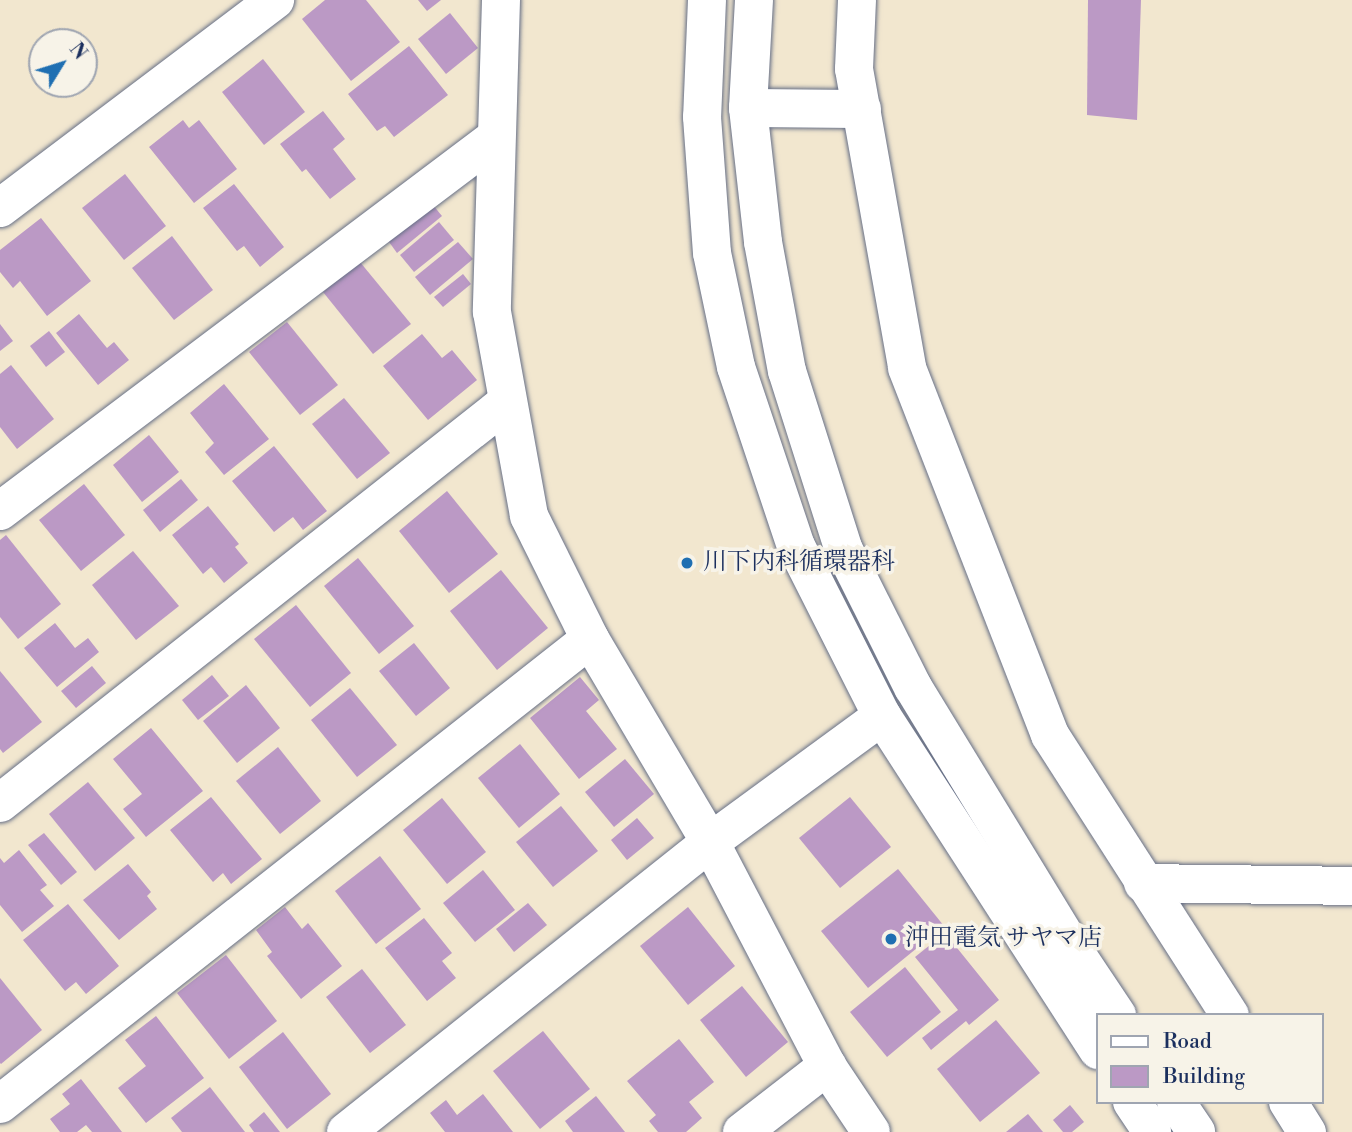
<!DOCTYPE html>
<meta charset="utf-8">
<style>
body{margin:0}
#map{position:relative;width:1352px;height:1132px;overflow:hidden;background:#f2e7cf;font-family:"Libre Bodoni","Noto Serif JP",serif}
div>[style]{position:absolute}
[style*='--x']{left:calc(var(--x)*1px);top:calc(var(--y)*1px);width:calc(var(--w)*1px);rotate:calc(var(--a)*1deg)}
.building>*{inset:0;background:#bb99c5}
.roads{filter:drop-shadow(0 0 2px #666f86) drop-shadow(0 0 2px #666f86)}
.minor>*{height:38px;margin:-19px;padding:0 19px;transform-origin:19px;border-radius:19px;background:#fff}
.dots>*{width:19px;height:19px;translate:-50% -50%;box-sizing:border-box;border:4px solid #f7f3e8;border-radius:50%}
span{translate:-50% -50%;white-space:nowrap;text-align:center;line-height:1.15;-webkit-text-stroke:7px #f7f3e8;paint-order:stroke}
.poi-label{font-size:24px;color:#1b2f5e}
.left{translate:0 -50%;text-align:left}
.legend{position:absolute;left:1096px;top:1013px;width:228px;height:91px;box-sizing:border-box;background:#f7f3e8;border:2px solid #9fa5b1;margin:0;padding:9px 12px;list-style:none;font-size:21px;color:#1b2f5e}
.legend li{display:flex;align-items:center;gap:14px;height:35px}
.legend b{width:35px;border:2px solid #9fa5b1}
.north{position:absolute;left:28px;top:28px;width:70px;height:70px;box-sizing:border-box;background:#f7f3e8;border:2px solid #9fa5b1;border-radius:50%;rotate:52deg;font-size:19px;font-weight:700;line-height:28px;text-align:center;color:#1b2f5e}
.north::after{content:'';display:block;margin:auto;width:24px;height:32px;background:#1f6fb2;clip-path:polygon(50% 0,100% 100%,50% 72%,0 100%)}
</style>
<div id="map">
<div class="building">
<div style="clip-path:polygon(325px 0,366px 0,400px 42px,351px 81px,302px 19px)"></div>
<div style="clip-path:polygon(418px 0,441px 0,427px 11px)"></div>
<div style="clip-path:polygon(1088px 0,1141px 0,1137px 120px,1087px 115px)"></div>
<div style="clip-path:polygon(450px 13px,478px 48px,446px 74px,418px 39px)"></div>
<div style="clip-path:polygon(409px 46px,448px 95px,394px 137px,385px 126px,377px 131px,348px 94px)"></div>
<div style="clip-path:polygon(263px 59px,305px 112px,264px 145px,222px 92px)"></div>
<div style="clip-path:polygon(323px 111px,345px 139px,333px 149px,356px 179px,330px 199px,306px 169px,302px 172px,280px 144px)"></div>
<div style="clip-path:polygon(183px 120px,189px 128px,199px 120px,237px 169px,194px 203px,149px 147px)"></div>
<div style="clip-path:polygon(125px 174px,166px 226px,124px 260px,82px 208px)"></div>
<div style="clip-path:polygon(234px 184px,284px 247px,260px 267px,244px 246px,237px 251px,203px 208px)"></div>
<div style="clip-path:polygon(428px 199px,442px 216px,397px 253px,384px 235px)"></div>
<div style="clip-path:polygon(41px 218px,91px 281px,47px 316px,20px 281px,13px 288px,0 272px,0 250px)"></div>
<div style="clip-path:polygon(439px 222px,454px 240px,414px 272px,400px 255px)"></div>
<div style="clip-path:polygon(172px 236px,213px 290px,174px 320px,132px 268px)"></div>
<div style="clip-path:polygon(458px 242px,473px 259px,430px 295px,415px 277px)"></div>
<div style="clip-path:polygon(360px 262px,411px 324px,373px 354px,323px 292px)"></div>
<div style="clip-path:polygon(463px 274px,471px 284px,443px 307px,434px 297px)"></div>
<div style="clip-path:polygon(79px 314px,107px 348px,114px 342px,129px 360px,98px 385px,56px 333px)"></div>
<div style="clip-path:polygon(287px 322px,338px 385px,300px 415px,249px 352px)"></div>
<div style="clip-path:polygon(0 324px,13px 341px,0 351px)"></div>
<div style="clip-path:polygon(49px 331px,65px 352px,46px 367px,30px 346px)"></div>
<div style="clip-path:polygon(422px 334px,442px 358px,452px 350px,477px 380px,428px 420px,383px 366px)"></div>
<div style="clip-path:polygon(11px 365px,54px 419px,17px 449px,0 427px,0 374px)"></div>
<div style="clip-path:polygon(224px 384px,269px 439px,224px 475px,205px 452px,214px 443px,190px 413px)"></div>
<div style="clip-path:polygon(344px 398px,390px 453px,357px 479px,312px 424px)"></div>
<div style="clip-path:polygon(149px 435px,179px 472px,142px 502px,113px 465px)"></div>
<div style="clip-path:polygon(274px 446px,327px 511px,303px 530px,293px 517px,274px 532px,232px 481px)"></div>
<div style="clip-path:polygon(181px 479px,198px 500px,160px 532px,143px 510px)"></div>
<div style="clip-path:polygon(84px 484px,125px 535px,81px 571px,39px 520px)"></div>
<div style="clip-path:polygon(447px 491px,498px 554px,449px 593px,399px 531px)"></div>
<div style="clip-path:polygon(208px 506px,239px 544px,235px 547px,248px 563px,224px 583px,211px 567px,203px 574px,172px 535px)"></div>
<div style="clip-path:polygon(6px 535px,61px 604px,18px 639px,0 617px,0 540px)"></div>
<div style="clip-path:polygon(133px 551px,179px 606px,136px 640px,92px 585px)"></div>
<div style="clip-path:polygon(358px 558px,414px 626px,379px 654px,324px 586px)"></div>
<div style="clip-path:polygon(501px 570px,548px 628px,497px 670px,450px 611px)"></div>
<div style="clip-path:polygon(296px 605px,351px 673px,310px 707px,254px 639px)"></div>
<div style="clip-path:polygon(55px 623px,75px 648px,88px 638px,99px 652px,57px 687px,24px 648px)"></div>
<div style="clip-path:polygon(414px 643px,450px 688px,416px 716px,379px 671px)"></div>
<div style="clip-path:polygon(92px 666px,106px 683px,76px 708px,61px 691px)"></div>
<div style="clip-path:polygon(0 671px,42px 722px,3px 753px,0 749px)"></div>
<div style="clip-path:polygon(212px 675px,229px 696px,198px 720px,182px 700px)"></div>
<div style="clip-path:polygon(580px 677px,599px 700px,586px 711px,617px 749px,579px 779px,530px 718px)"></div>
<div style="clip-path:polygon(246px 685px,280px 728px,237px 763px,203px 721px)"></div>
<div style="clip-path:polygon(350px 688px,397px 745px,357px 777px,311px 720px)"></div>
<div style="clip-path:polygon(151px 728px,203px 791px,146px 837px,123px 809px,142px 794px,113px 759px)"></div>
<div style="clip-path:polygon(520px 744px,560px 794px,519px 828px,478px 778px)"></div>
<div style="clip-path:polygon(278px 747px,321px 801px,280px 834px,236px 781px)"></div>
<div style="clip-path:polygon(625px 759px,654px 794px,614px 827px,585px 792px)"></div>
<div style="clip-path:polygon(88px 782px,135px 838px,95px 871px,49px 814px)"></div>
<div style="clip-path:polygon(211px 797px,262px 859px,231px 884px,223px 873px,213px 882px,170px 830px)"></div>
<div style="clip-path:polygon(850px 797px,891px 847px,840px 888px,799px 838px)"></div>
<div style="clip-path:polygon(442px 798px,486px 852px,447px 884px,403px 830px)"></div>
<div style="clip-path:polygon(561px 806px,598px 851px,553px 887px,516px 842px)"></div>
<div style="clip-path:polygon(637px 818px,654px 838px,627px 860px,611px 840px)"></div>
<div style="clip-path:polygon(44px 833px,77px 872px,61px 885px,28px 845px)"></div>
<div style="clip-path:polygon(19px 850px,47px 885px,40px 890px,54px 906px,22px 932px,0 905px,0 858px,4px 863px)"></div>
<div style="clip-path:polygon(380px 856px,421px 909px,376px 944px,335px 891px)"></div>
<div style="clip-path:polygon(128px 864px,151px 892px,147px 896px,157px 909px,119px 940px,83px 900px)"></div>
<div style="clip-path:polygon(898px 869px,944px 926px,868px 988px,821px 931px)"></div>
<div style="clip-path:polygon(483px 870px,515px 910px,475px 942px,443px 903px)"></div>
<div style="clip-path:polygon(528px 903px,547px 925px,514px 952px,496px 929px)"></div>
<div style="clip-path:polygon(68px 904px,119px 966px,86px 994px,76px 982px,65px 991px,23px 940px)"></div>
<div style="clip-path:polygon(285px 907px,302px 929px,308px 923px,342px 966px,301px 999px,267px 956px,272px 952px,256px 930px)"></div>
<div style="clip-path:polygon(688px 907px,735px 966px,688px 1005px,640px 946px)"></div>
<div style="clip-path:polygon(424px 918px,452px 953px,442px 961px,456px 978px,427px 1001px,385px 948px)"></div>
<div style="clip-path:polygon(945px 933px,999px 1000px,969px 1025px,966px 1021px,931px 1050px,922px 1038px,958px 1010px,915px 957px)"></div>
<div style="clip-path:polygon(226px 955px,277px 1021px,229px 1059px,177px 993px)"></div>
<div style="clip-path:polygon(905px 967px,941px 1012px,887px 1057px,850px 1012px)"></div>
<div style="clip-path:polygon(362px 969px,406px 1025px,370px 1053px,326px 997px)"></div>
<div style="clip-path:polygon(0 978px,42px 1030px,1px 1064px,0 1063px)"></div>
<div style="clip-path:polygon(742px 986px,788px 1042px,746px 1077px,700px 1020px)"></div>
<div style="clip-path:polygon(156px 1016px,204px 1078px,146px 1123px,118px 1088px,146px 1066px,125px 1040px)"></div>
<div style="clip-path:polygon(996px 1020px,1040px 1073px,980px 1122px,937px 1069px)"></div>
<div style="clip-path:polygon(543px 1031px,590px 1089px,540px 1129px,493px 1071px)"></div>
<div style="clip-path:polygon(283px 1032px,331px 1094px,287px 1129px,239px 1067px)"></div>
<div style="clip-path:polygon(679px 1039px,714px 1082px,689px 1102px,702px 1118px,686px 1132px,658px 1132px,649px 1121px,656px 1115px,627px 1081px)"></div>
<div style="clip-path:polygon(81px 1079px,122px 1132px,92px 1132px,86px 1125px,77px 1132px,60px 1132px,50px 1119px,70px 1104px,62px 1094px)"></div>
<div style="clip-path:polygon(210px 1087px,245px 1132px,182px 1132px,171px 1118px)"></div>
<div style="clip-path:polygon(483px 1094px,513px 1132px,445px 1132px,430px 1113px,446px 1100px,457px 1115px)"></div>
<div style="clip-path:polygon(596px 1096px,625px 1132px,573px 1132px,565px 1121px)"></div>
<div style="clip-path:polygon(1070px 1105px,1084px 1122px,1072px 1132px,1063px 1132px,1053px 1120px)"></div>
<div style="clip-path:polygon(264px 1112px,280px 1132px,254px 1132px,249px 1125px)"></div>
<div style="clip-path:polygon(1028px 1114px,1043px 1132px,1006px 1132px)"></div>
</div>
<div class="roads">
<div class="minor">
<div style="--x:501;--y:0;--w:312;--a:91.7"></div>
<div style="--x:492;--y:312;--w:207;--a:79.7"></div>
<div style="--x:529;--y:516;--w:137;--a:63.6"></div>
<div style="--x:590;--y:639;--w:236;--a:59.4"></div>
<div style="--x:710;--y:842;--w:253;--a:62.4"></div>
<div style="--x:827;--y:1066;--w:79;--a:56.3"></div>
<div style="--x:707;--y:0;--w:117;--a:92.4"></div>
<div style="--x:702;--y:117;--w:136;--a:85.8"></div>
<div style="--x:712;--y:253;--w:116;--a:78.1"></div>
<div style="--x:736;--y:367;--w:189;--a:71.5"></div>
<div style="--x:796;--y:546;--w:191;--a:63.2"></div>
<div style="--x:882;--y:716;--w:398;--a:57.1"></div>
<div style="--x:754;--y:0;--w:108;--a:93.2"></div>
<div style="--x:748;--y:108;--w:135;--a:83.6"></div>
<div style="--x:763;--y:242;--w:131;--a:79.5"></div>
<div style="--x:787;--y:371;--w:186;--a:72.4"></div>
<div style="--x:843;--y:548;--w:156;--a:63.3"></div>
<div style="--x:913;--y:687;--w:311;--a:58.6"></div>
<div style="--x:1075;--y:952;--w:76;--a:56.3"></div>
<div style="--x:857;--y:0;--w:69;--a:92.5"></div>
<div style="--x:854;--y:69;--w:304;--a:79.9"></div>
<div style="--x:907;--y:368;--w:394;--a:68.7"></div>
<div style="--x:1050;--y:735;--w:333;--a:57.3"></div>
<div style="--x:748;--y:108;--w:114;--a:0.5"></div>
<div style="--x:0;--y:208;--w:345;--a:-37.1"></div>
<div style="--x:0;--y:511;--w:620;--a:-37"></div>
<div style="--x:0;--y:803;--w:645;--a:-38.33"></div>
<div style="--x:1143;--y:883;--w:209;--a:0.8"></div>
<div style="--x:1132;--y:1102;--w:36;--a:56"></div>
<div style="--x:1176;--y:1102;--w:36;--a:56"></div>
<div style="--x:1288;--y:1102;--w:36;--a:58"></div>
<div style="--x:0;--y:1104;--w:751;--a:-38.24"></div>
<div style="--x:346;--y:1132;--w:465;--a:-38.5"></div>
<div style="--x:710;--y:842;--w:213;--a:-36.2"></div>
<div style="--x:742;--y:1132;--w:108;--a:-37.8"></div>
</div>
</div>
<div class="dots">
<div style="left:687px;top:563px;background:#1f6fb2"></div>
<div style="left:891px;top:939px;background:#1f6fb2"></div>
</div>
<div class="poi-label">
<span class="left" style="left:703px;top:563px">川下内科循環器科</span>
<span class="left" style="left:905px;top:939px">沖田電気 サヤマ店</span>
</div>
<ul class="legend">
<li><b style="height:9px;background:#fff"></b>Road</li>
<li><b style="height:19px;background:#bb99c5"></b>Building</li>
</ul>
<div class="north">N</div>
</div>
